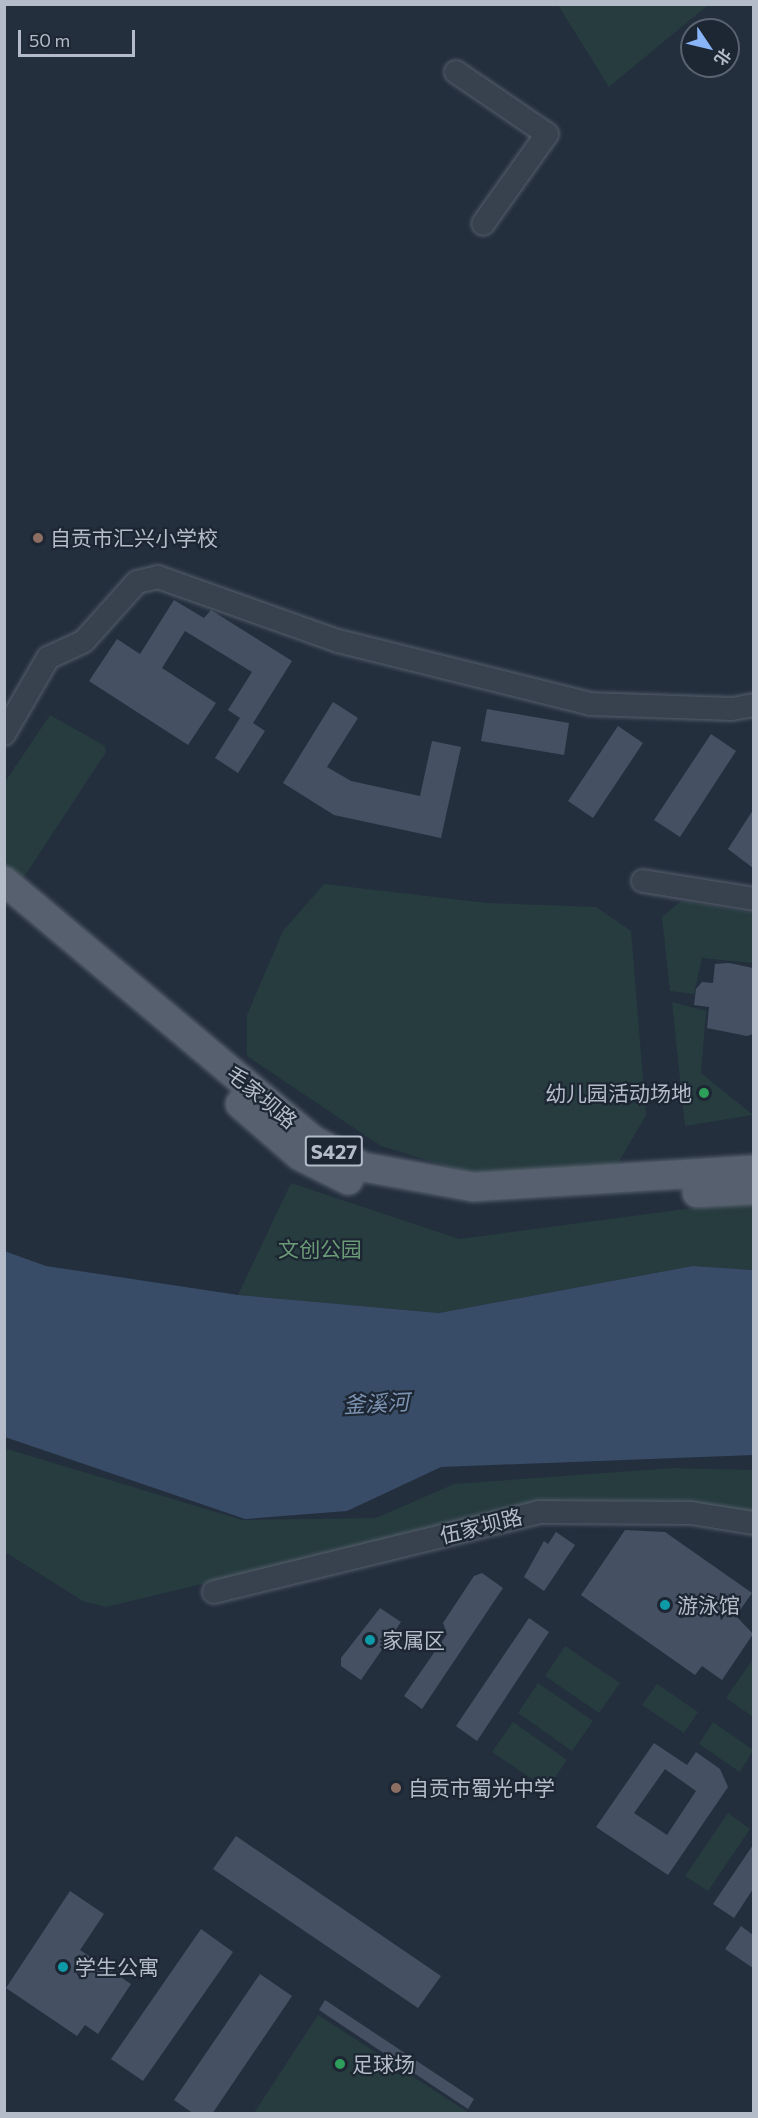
<!DOCTYPE html>
<meta charset="utf-8">
<style>
body{margin:0}
#map{position:relative;width:758px;height:2118px;overflow:hidden;background:#242f3e;font-family:Commissioner,"Noto Sans SC",sans-serif}
div>[style]{position:absolute}
[style*='--x']{left:calc(var(--x)*1px);top:calc(var(--y)*1px);width:calc(var(--w)*1px);rotate:calc(var(--a)*1deg)}
.green>*{inset:0;background:#263c3f}
.water>*{inset:0;background:#394c67}
.building>*{inset:0;background:#455162}
.roads{filter:drop-shadow(0 0 2px #565f6c) drop-shadow(0 0 2px #565f6c)}
.minor>*{height:22px;margin:-11px;padding:0 11px;transform-origin:11px;border-radius:11px;background:#38414e}
.major>*{height:28px;margin:-14px;padding:0 14px;transform-origin:14px;border-radius:14px;background:#56606e}
.dots>*{width:16px;height:16px;translate:-50% -50%;box-sizing:border-box;border:3px solid #1d2633;border-radius:50%}
span{translate:-50% -50%;white-space:nowrap;text-align:center;line-height:1.15;-webkit-text-stroke:4.5px #1d2633;paint-order:stroke}
.shield-label span{padding:2px 4px;background:#1d2633;border:2px solid;border-radius:4px;-webkit-text-stroke-width:0}
.shield-label{font-size:20px;color:#b4bcc9;font-weight:700}
.poi-label{font-size:21px;color:#b4bcc9}
.left{translate:0 -50%;text-align:left}
.right{translate:-100% -50%;text-align:right}
.street-label{font-size:21px;color:#b4bcc9}
.park-label{font-size:21px;color:#6b9a76}
.water-label{font-size:22px;color:#7c92b1;font-style:italic}
.frame{position:absolute;inset:0;border:6px solid #b4bcc9;pointer-events:none}
.north{position:absolute;left:680px;top:18px;width:60px;height:60px;box-sizing:border-box;background:#1d2633;border:2px solid #59626f;border-radius:50%;rotate:125deg;font-size:16px;font-weight:700;line-height:24px;text-align:center;color:#b4bcc9}
.north::after{content:'';display:block;margin:auto;width:21px;height:27px;background:#8ab4f8;clip-path:polygon(50% 0,100% 100%,50% 72%,0 100%)}
.scale{position:absolute;left:18px;top:30px;width:117px;height:27px;box-sizing:border-box;border:3px solid #b4bcc9;border-top:0;padding-left:8px;font-size:18px;line-height:21px;white-space:nowrap;color:#b4bcc9;-webkit-text-stroke:4px #1d2633;paint-order:stroke}
</style>
<div id="map">
<div class="green">
<div style="clip-path:polygon(558px 5px,708px 5px,609px 87px)"></div>
<div style="clip-path:polygon(50px 715px,105px 746px,106px 752px,24px 877px,15px 877px,5px 870px,5px 782px)"></div>
<div style="clip-path:polygon(324px 884px,487px 903px,596px 907px,631px 931px,646px 1115px,617px 1165px,475px 1175px,381px 1146px,247px 1056px,247px 1015px,283px 931px)"></div>
<div style="clip-path:polygon(681px 901px,753px 913px,753px 963px,702px 958px,694px 994px,670px 991px,662px 917px)"></div>
<div style="clip-path:polygon(672px 1002px,706px 1011px,701px 1073px,753px 1115px,685px 1126px)"></div>
<div style="clip-path:polygon(291px 1183px,459px 1239px,753px 1200px,753px 1270px,693px 1266px,439px 1313px,238px 1295px)"></div>
<div style="clip-path:polygon(4px 1448px,242px 1520px,376px 1518px,454px 1484px,673px 1468px,753px 1470px,753px 1514px,652px 1503px,543px 1502px,106px 1607px,83px 1601px,5px 1552px)"></div>
<div style="clip-path:polygon(565px 1646px,620px 1683px,599px 1713px,545px 1676px)"></div>
<div style="clip-path:polygon(753px 1659px,753px 1717px,726px 1698px)"></div>
<div style="clip-path:polygon(538px 1683px,593px 1721px,572px 1751px,518px 1713px)"></div>
<div style="clip-path:polygon(657px 1684px,698px 1712px,684px 1733px,642px 1705px)"></div>
<div style="clip-path:polygon(513px 1722px,567px 1760px,547px 1789px,492px 1752px)"></div>
<div style="clip-path:polygon(713px 1722px,753px 1750px,740px 1772px,699px 1744px)"></div>
<div style="clip-path:polygon(728px 1813px,750px 1829px,708px 1891px,685px 1876px)"></div>
<div style="clip-path:polygon(318px 2015px,469px 2113px,254px 2113px)"></div>
</div>
<div class="water">
<div style="clip-path:polygon(4px 1251px,46px 1266px,238px 1295px,439px 1313px,693px 1266px,753px 1270px,753px 1455px,441px 1467px,347px 1511px,245px 1519px,5px 1437px)"></div>
</div>
<div class="building">
<div style="clip-path:polygon(174px 600px,204px 618px,211px 610px,292px 661px,253px 723px,265px 731px,238px 773px,215px 758px,240px 718px,228px 710px,252px 672px,185px 631px,162px 668px,216px 703px,188px 745px,89px 681px,117px 639px,140px 654px)"></div>
<div style="clip-path:polygon(333px 702px,358px 718px,327px 767px,351px 781px,420px 796px,432px 741px,461px 747px,441px 838px,334px 815px,283px 783px)"></div>
<div style="clip-path:polygon(487px 709px,569px 723px,564px 755px,481px 741px)"></div>
<div style="clip-path:polygon(618px 726px,643px 743px,593px 818px,568px 801px)"></div>
<div style="clip-path:polygon(711px 734px,736px 751px,680px 837px,654px 820px)"></div>
<div style="clip-path:polygon(753px 810px,753px 868px,728px 849px)"></div>
<div style="clip-path:polygon(729px 963px,753px 968px,753px 1034px,747px 1036px,707px 1028px,709px 1007px,694px 1005px,696px 989px,702px 982px,713px 983px,715px 964px)"></div>
<div style="clip-path:polygon(625px 1530px,665px 1532px,752px 1593px,736px 1616px,753px 1634px,722px 1680px,702px 1666px,695px 1675px,581px 1595px)"></div>
<div style="clip-path:polygon(556px 1532px,575px 1545px,544px 1591px,524px 1577px,544px 1541px,548px 1544px)"></div>
<div style="clip-path:polygon(482px 1573px,503px 1588px,422px 1709px,404px 1696px,447px 1634px,443px 1623px,474px 1576px)"></div>
<div style="clip-path:polygon(380px 1608px,401px 1622px,361px 1680px,341px 1666px,341px 1658px)"></div>
<div style="clip-path:polygon(529px 1618px,549px 1632px,477px 1741px,456px 1726px)"></div>
<div style="clip-path:polygon(evenodd,654px 1743px,687px 1765px,696px 1752px,720px 1769px,728px 1787px,668px 1875px,596px 1827px,654px 1743px,665px 1769px,696px 1791px,667px 1835px,634px 1813px,665px 1769px)"></div>
<div style="clip-path:polygon(236px 1836px,441px 1976px,418px 2008px,213px 1869px)"></div>
<div style="clip-path:polygon(753px 1845px,753px 1889px,734px 1918px,713px 1904px)"></div>
<div style="clip-path:polygon(70px 1891px,104px 1914px,80px 1950px,131px 1984px,98px 2034px,85px 2025px,77px 2036px,6px 1988px)"></div>
<div style="clip-path:polygon(741px 1926px,753px 1935px,753px 1968px,725px 1949px)"></div>
<div style="clip-path:polygon(201px 1929px,233px 1952px,143px 2081px,111px 2059px)"></div>
<div style="clip-path:polygon(260px 1974px,292px 1996px,212px 2114px,194px 2114px,174px 2100px)"></div>
<div style="clip-path:polygon(325px 2000px,474px 2099px,468px 2109px,319px 2010px)"></div>
</div>
<div class="roads">
<div class="minor">
<div style="--x:456;--y:72;--w:110;--a:34.3"></div>
<div style="--x:547;--y:134;--w:110;--a:125.4"></div>
<div style="--x:4;--y:734;--w:88;--a:-59.9"></div>
<div style="--x:48;--y:658;--w:40;--a:-25"></div>
<div style="--x:84;--y:641;--w:79;--a:-48.1"></div>
<div style="--x:137;--y:582;--w:22;--a:-13"></div>
<div style="--x:158;--y:577;--w:191;--a:19.6"></div>
<div style="--x:338;--y:641;--w:260;--a:14"></div>
<div style="--x:590;--y:704;--w:142;--a:2"></div>
<div style="--x:732;--y:709;--w:22;--a:-10"></div>
<div style="--x:643;--y:881;--w:112;--a:9.2"></div>
<div style="--x:214;--y:1592;--w:335;--a:-13.8"></div>
<div style="--x:539;--y:1512;--w:152;--a:0.4"></div>
<div style="--x:691;--y:1513;--w:64;--a:9"></div>
</div>
<div class="major">
<div style="--x:4;--y:881;--w:403;--a:40"></div>
<div style="--x:313;--y:1140;--w:57;--a:28.4"></div>
<div style="--x:363;--y:1167;--w:112;--a:10.3"></div>
<div style="--x:473;--y:1187;--w:282;--a:-3.5"></div>
<div style="--x:240;--y:1104;--w:79;--a:40.9"></div>
<div style="--x:300;--y:1156;--w:54;--a:26.6"></div>
<div style="--x:697;--y:1193;--w:57;--a:-3"></div>
</div>
</div>
<div class="dots">
<div style="left:38px;top:538px;background:#8d6e63"></div>
<div style="left:704px;top:1093px;background:#2e9e5b"></div>
<div style="left:665px;top:1605px;background:#0f9aa8"></div>
<div style="left:370px;top:1640px;background:#0f9aa8"></div>
<div style="left:396px;top:1788px;background:#8d6e63"></div>
<div style="left:63px;top:1967px;background:#0f9aa8"></div>
<div style="left:340px;top:2064px;background:#2e9e5b"></div>
</div>
<div class="shield-label">
<span style="left:334px;top:1151px">S427</span>
</div>
<div class="poi-label">
<span class="left" style="left:50px;top:538px">自贡市汇兴小学校</span>
<span class="right" style="left:692px;top:1093px">幼儿园活动场地</span>
<span class="left" style="left:677px;top:1605px">游泳馆</span>
<span class="left" style="left:382px;top:1640px">家属区</span>
<span class="left" style="left:408px;top:1788px">自贡市蜀光中学</span>
<span class="left" style="left:75px;top:1967px">学生公寓</span>
<span class="left" style="left:352px;top:2064px">足球场</span>
</div>
<div class="street-label">
<span style="left:262px;top:1097px;rotate:40deg">毛家坝路</span>
<span style="left:481px;top:1526px;rotate:-14deg">伍家坝路</span>
</div>
<div class="park-label">
<span style="left:320px;top:1249px">文创公园</span>
</div>
<div class="water-label">
<span style="left:376px;top:1403px;rotate:-3deg">釜溪河</span>
</div>
<div class="frame"></div>
<div class="north">北</div>
<div class="scale">50 m</div>
</div>
